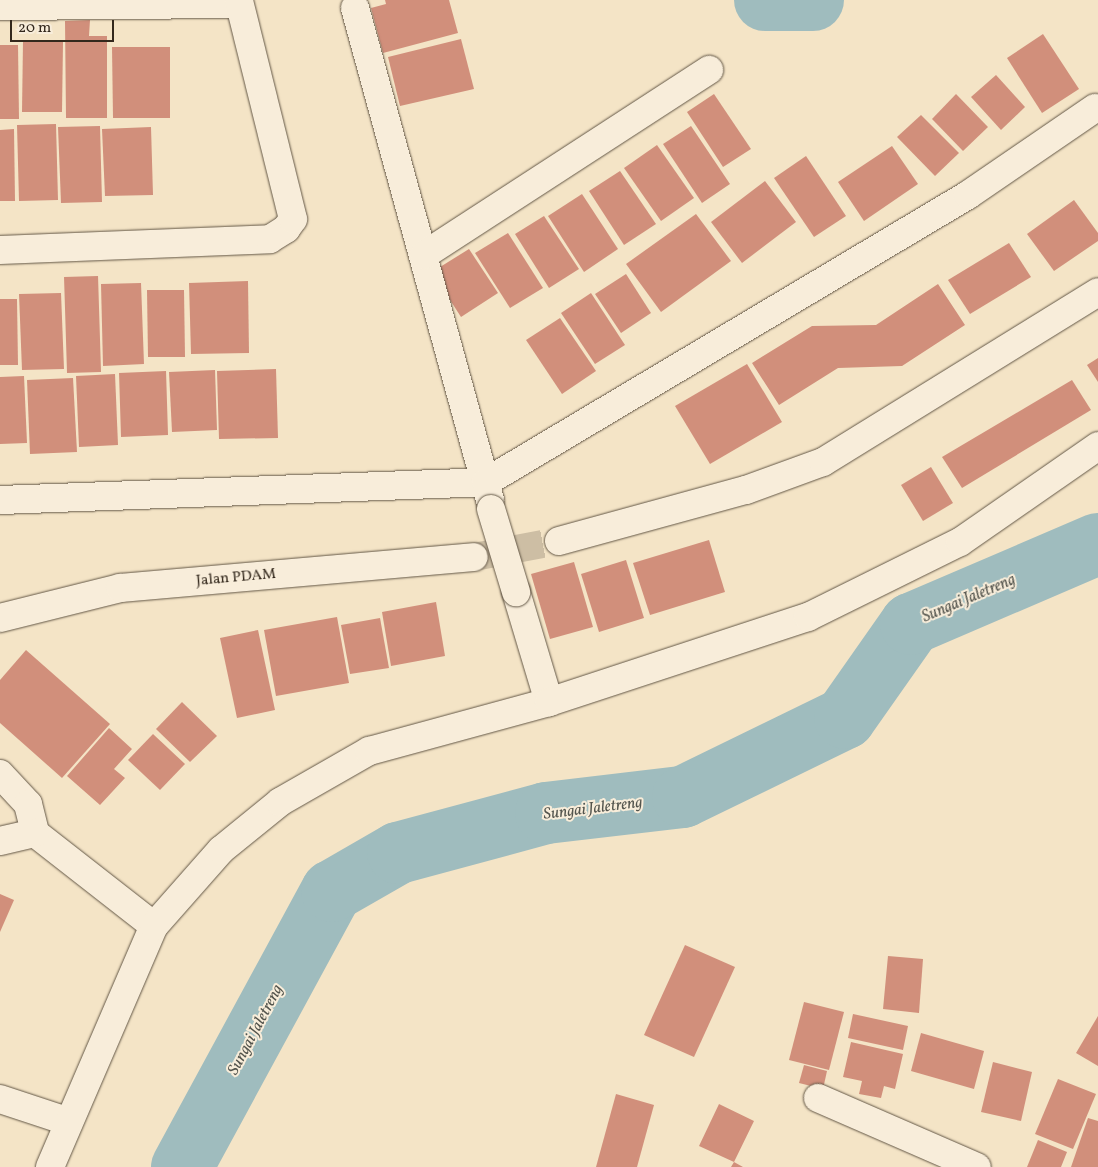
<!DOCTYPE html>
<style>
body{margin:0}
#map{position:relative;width:1098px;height:1167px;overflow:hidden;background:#f4e4c6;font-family:Vollkorn,serif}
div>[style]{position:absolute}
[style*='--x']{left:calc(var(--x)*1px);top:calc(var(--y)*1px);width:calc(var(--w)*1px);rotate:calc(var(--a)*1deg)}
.river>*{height:62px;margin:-31px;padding:0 31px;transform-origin:31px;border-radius:31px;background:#9fbcbe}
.building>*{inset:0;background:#d18f7b}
.minor-tunnel>*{height:28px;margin-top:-14px;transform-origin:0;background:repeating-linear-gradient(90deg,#cdbea4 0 28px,transparent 0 42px)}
.roads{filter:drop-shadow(0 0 1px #635746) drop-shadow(0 0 1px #635746)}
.minor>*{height:28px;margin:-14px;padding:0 14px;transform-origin:14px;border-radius:14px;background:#f8edda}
.bridges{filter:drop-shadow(0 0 1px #635746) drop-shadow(0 0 1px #635746)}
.minor-bridge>*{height:28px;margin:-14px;padding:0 14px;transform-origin:14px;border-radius:14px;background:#f8edda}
span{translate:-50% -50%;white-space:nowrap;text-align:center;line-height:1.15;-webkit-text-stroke:4px #f8edda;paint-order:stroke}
.street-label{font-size:15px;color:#33281c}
.water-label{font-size:16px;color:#53544d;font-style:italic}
.scale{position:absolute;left:10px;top:20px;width:104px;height:22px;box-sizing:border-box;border:2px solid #33281c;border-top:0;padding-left:6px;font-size:15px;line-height:18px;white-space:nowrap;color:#33281c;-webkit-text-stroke:4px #f8edda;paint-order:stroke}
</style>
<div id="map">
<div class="river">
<div style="--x:765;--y:0;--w:48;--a:0"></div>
<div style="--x:182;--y:1167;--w:314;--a:-61.5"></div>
<div style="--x:332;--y:891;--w:76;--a:-29.9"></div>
<div style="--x:398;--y:853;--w:153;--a:-15.1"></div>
<div style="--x:546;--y:813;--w:138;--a:-6.7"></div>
<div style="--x:683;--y:797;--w:180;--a:-26"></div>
<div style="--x:845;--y:718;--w:115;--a:-54.9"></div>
<div style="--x:911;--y:624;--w:203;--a:-23.2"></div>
</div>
<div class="building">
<div style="clip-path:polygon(385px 0,449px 0,458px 33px,383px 53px,371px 8px,386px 4px)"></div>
<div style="clip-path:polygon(90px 20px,89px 36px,107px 36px,107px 118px,66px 118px,65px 21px)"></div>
<div style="clip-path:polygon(1043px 34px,1079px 89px,1042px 113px,1007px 58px)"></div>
<div style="clip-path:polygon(461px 39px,474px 89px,400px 106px,388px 57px)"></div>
<div style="clip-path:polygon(23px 41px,63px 42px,62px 112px,22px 112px)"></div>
<div style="clip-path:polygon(0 45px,18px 45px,19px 119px,0 119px)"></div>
<div style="clip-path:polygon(112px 47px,170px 47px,170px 118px,113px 118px)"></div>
<div style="clip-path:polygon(996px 75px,1025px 107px,1001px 130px,971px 97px)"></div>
<div style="clip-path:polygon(714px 94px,751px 149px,723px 167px,687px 112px)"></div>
<div style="clip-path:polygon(956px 94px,988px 127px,963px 151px,932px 119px)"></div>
<div style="clip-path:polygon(921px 115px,959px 153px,935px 176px,897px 137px)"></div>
<div style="clip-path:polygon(56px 124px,58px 200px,19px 201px,17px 125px)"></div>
<div style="clip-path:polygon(100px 126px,102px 202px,61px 203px,58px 127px)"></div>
<div style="clip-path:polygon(691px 126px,730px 184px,702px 203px,663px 144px)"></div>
<div style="clip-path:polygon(151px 127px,153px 195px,105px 196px,102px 129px)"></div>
<div style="clip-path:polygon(14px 129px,15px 201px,0 201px,0 130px)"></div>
<div style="clip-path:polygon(657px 145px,694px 198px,661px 221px,624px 168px)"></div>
<div style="clip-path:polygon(892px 146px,918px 184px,864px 221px,838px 182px)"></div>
<div style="clip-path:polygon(806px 156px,846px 216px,814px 237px,774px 178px)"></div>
<div style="clip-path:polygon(620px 171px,656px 224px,624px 245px,589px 191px)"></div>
<div style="clip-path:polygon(765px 181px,796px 222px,742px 263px,711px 222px)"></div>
<div style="clip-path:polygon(582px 194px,618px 249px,584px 272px,548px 216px)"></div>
<div style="clip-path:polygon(1074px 200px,1098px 233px,1098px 241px,1054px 271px,1027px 234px)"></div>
<div style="clip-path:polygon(696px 214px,731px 261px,661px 312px,626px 264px)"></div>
<div style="clip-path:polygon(544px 216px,579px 269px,549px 288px,515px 234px)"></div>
<div style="clip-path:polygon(508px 233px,543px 288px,510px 308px,475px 253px)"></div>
<div style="clip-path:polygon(1009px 243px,1031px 277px,970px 314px,948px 280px)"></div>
<div style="clip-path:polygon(469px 249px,498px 293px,461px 317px,432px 272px)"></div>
<div style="clip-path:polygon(626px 274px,651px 313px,621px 333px,595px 294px)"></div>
<div style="clip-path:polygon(98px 276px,101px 372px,67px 373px,64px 277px)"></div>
<div style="clip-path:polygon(248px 281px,249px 353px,191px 354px,189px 283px)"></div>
<div style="clip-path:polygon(141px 283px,144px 364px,103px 366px,101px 284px)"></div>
<div style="clip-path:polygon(938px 284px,965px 325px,902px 366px,838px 368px,779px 405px,752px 363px,812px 326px,876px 325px)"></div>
<div style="clip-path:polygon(147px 290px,184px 290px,185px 357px,148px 357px)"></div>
<div style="clip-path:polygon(61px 293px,64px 369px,22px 370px,19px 294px)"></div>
<div style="clip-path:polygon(591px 293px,625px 345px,595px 364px,561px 313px)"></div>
<div style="clip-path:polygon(0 299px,17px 299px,18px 365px,0 365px)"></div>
<div style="clip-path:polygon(560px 318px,596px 371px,562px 394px,526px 340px)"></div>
<div style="clip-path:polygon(1098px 358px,1098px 382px,1087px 365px)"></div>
<div style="clip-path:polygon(747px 364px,782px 422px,710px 464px,675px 406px)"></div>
<div style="clip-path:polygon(276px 369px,278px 438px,219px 439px,217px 371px)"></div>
<div style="clip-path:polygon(215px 370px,217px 430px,172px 432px,169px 372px)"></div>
<div style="clip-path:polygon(166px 371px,168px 435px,121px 437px,119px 373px)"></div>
<div style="clip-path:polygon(115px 374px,118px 445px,79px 447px,76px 376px)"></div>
<div style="clip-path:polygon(24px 376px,27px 443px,0 444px,0 377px)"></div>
<div style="clip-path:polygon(73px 378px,77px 452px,30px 454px,27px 380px)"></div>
<div style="clip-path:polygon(1072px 380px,1091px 410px,962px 488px,942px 457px)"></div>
<div style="clip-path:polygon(931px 467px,953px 503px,923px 521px,901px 485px)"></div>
<div style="clip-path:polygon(709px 540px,725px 592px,650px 615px,633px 563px)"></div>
<div style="clip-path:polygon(626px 560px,644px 618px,599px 632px,581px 574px)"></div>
<div style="clip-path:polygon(574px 562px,593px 627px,550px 639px,531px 574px)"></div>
<div style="clip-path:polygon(436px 602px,445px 656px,391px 666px,382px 612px)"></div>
<div style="clip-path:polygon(337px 617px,349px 683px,276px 696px,264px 630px)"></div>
<div style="clip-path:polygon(380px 618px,389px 668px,350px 674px,341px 625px)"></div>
<div style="clip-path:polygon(258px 630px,275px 710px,237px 718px,220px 638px)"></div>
<div style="clip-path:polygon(26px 650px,110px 724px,62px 778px,0 723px,0 680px)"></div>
<div style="clip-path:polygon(182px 702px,217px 736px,190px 762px,156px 729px)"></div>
<div style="clip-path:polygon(109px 728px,132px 749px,114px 769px,125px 778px,100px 805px,67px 776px)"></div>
<div style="clip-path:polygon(153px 734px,185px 764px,160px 790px,128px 760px)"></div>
<div style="clip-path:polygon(0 894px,14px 900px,0 932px)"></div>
<div style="clip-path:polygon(685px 945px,735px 967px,694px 1057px,644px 1035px)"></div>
<div style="clip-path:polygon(888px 956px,923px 959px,919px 1013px,883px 1009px)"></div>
<div style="clip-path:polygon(804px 1002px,844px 1012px,829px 1070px,789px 1060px)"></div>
<div style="clip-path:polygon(853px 1014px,908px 1026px,903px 1050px,848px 1038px)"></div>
<div style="clip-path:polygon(1098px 1016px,1098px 1066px,1076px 1053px)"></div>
<div style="clip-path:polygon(921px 1033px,984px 1051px,974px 1089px,911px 1071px)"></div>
<div style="clip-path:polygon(851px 1042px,903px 1054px,895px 1089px,884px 1086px,881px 1098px,859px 1094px,862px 1081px,843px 1077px)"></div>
<div style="clip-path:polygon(993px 1062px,1032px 1072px,1021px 1121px,981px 1112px)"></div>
<div style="clip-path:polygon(804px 1065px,827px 1071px,823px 1089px,799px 1083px)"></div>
<div style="clip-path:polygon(1058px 1079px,1096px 1094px,1073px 1149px,1035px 1134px)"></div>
<div style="clip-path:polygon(616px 1094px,654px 1105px,637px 1167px,596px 1167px)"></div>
<div style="clip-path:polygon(719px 1104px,754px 1121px,734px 1162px,743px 1167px,731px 1167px,734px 1162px,699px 1146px)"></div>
<div style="clip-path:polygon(1088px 1118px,1098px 1121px,1098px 1167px,1071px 1167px)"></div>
<div style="clip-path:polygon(1038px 1140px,1067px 1152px,1061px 1167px,1027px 1167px)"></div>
</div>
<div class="minor-tunnel">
<div style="--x:474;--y:557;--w:86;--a:-10.7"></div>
</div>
<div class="roads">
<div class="minor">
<div style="--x:0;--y:6;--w:238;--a:-0.5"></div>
<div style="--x:355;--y:8;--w:510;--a:74.66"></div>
<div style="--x:0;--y:250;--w:270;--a:-2.3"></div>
<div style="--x:270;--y:239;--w:19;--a:-32"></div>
<div style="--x:286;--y:229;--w:12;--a:-55"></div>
<div style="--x:293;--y:219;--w:226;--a:-103.9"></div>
<div style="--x:424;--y:255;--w:340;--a:-33"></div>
<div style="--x:0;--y:500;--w:486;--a:-2.1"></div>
<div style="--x:486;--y:482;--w:561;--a:-30.77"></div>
<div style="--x:968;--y:195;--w:154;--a:-34.4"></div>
<div style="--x:559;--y:541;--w:194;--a:-15.3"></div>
<div style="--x:746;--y:490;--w:82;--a:-20"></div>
<div style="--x:823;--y:462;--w:323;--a:-31.7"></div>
<div style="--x:516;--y:592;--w:115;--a:73.3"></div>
<div style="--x:0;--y:618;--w:124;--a:-14"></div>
<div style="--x:120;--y:588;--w:355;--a:-5"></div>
<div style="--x:0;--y:774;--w:41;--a:47"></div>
<div style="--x:28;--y:804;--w:30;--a:76"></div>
<div style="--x:35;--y:833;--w:151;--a:38"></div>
<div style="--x:0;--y:841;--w:36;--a:-13"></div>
<div style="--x:818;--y:1098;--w:173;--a:23.5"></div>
<div style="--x:0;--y:1099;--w:71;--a:18.2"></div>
<div style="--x:50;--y:1167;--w:262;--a:-66.7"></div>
<div style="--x:154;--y:926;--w:101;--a:-48.6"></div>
<div style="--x:221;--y:850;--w:76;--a:-39.1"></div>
<div style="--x:280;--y:802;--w:103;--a:-29.8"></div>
<div style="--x:369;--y:751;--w:187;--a:-15.2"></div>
<div style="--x:549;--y:702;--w:273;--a:-18.2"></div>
<div style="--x:808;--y:617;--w:169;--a:-26.3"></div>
<div style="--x:960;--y:542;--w:168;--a:-34.8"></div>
</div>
</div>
<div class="bridges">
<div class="minor-bridge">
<div style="--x:491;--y:509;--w:87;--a:73.2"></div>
</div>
</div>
<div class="street-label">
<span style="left:236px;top:578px;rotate:-5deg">Jalan PDAM</span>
</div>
<div class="water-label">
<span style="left:969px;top:599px;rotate:-23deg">Sungai Jaletreng</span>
<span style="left:593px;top:809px;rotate:-7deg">Sungai Jaletreng</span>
<span style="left:256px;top:1030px;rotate:-62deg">Sungai Jaletreng</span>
</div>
<div class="scale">20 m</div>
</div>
